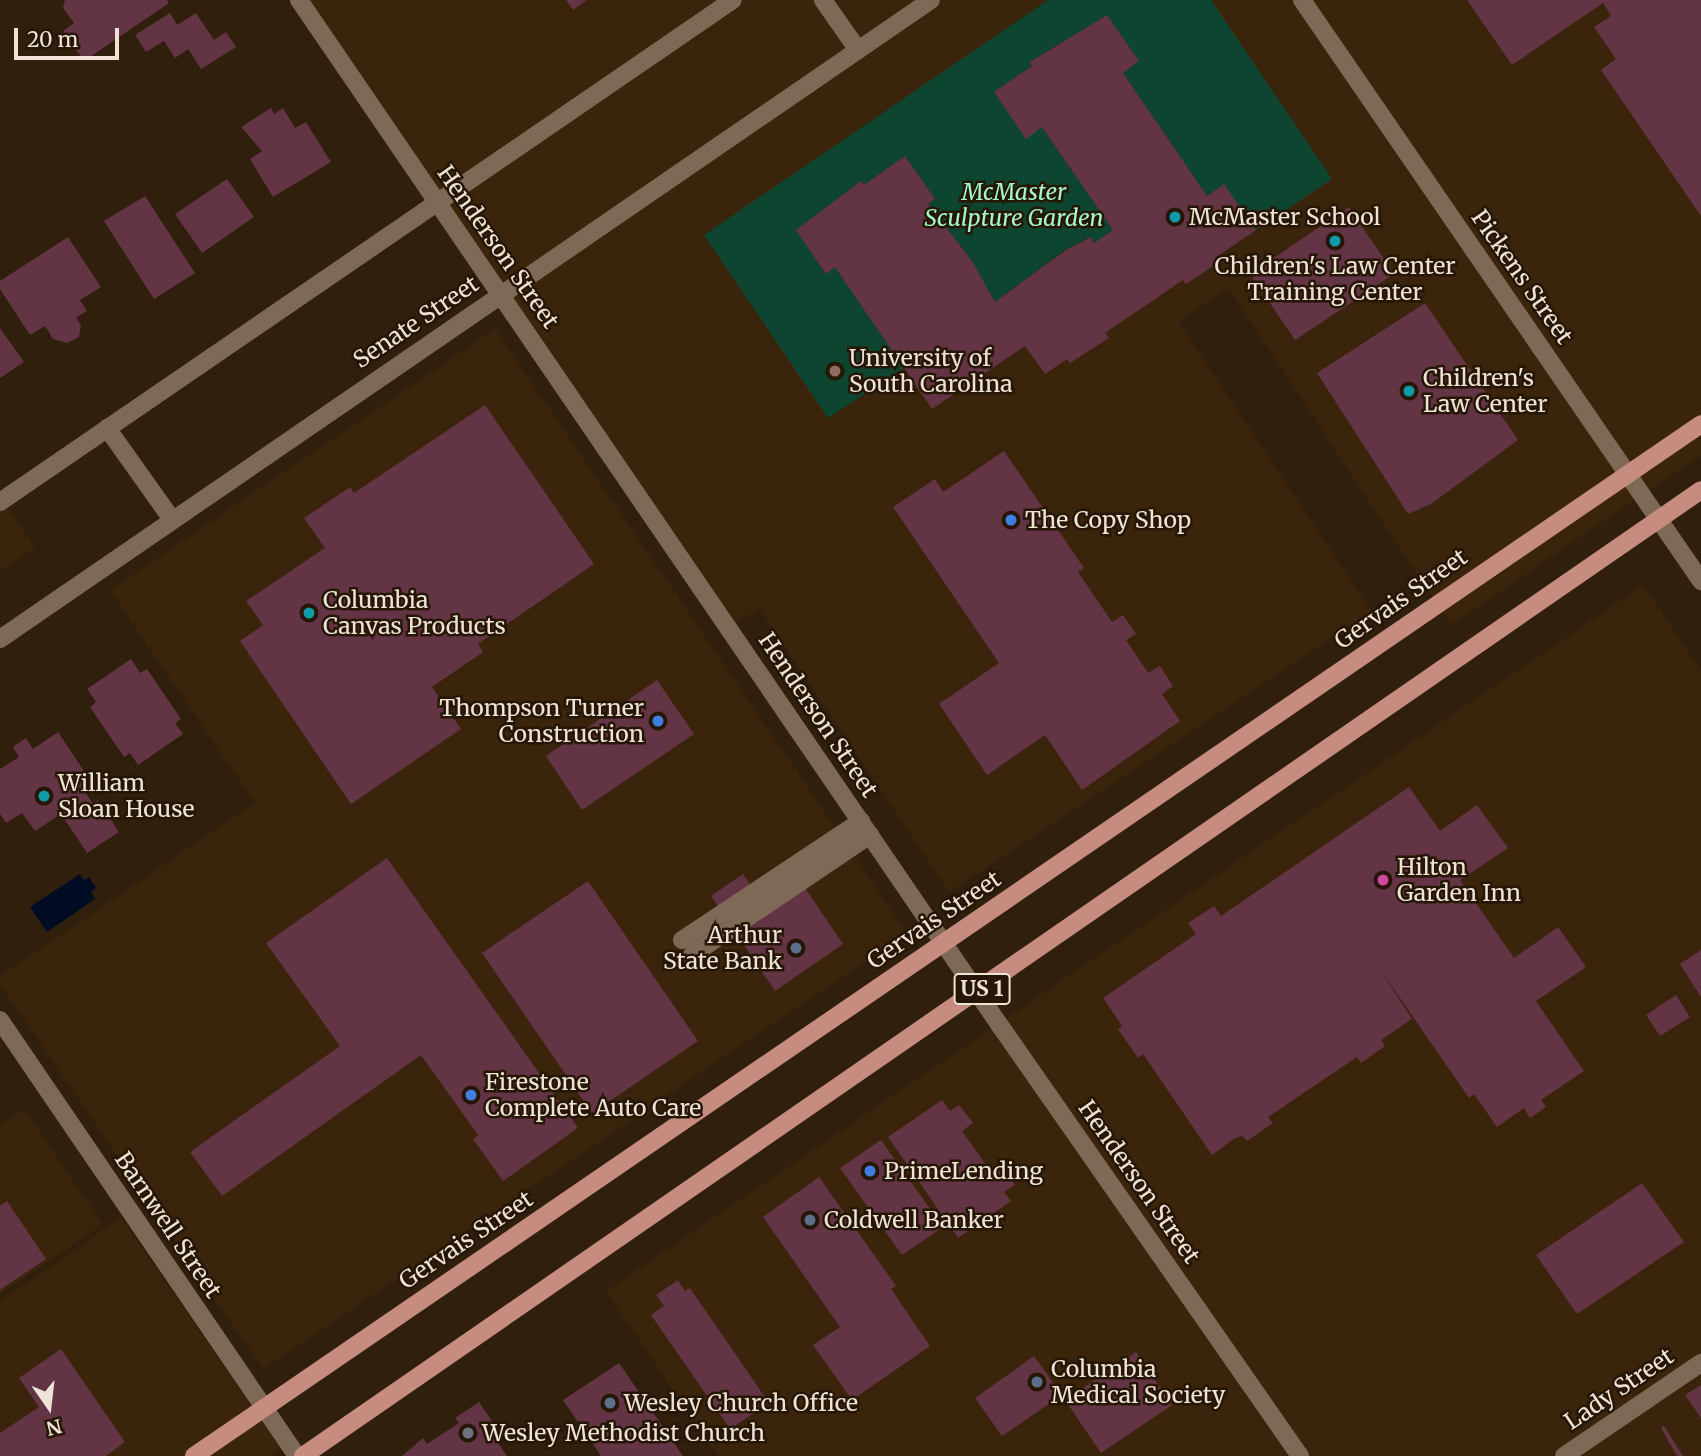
<!DOCTYPE html>
<style>
body{margin:0}
#map{position:relative;width:1701px;height:1456px;overflow:hidden;background:#301f0d;font-family:Merriweather,serif}
div>[style]{position:absolute}
[style*='--x']{left:calc(var(--x)*1px);top:calc(var(--y)*1px);width:calc(var(--w)*1px);rotate:calc(var(--a)*1deg)}
.built>*{inset:0;background:#3a240c}
.green>*{inset:0;background:#0e4530}
.water>*{inset:0;background:#000c23}
.building>*{inset:0;background:#633444}
.service>*{height:18px;margin:-9px;padding:0 9px;transform-origin:9px;border-radius:9px;background:#7d6955}
.minor>*{height:18px;margin:-9px;padding:0 9px;transform-origin:9px;border-radius:9px;background:#7d6955}
.tertiary>*{height:18px;margin:-9px;padding:0 9px;transform-origin:9px;border-radius:9px;background:#7d6955}
.primary>*{height:18px;margin:-9px;padding:0 9px;transform-origin:9px;border-radius:9px;background:#c68c7f}
.dots>*{width:19px;height:19px;translate:-50% -50%;box-sizing:border-box;border:4px solid #261605;border-radius:50%}
span{translate:-50% -50%;white-space:nowrap;text-align:center;line-height:1.15;-webkit-text-stroke:5px #261605;paint-order:stroke}
.shield-label span{padding:2px 5px;background:#261605;border:2px solid;border-radius:5px;-webkit-text-stroke-width:0}
.shield-label{font-size:21px;color:#efe3d8;font-weight:700}
.park-label{font-size:23px;color:#a3f8ce;font-style:italic}
.poi-label{font-size:23px;color:#efe3d8}
.left{translate:0 -50%;text-align:left}
.right{translate:-100% -50%;text-align:right}
.street-label{font-size:23px;color:#efe3d8}
.north{position:absolute;left:14px;top:1372px;width:70px;height:70px;-webkit-text-stroke:5px #261605;paint-order:stroke;rotate:166deg;font-size:19px;font-weight:700;line-height:28px;text-align:center;color:#efe3d8}
.north::after{content:'';display:block;margin:auto;width:24px;height:32px;background:#efe3d8;clip-path:polygon(50% 0,100% 100%,50% 72%,0 100%)}
.scale{position:absolute;left:14px;top:28px;width:105px;height:32px;box-sizing:border-box;border:4px solid #efe3d8;border-top:0;padding-left:9px;font-size:21px;line-height:24px;white-space:nowrap;color:#efe3d8;-webkit-text-stroke:5px #261605;paint-order:stroke}
</style>
<div id="map">
<div class="built">
<div style="clip-path:polygon(310px 0,1701px 0,1701px 455px,1451px 625px,1228px 288px,1179px 322px,1372px 611px,949px 892px,759px 608px,736px 623px)"></div>
<div style="clip-path:polygon(495px 329px,907px 933px,263px 1369px,0 984px,0 976px,255px 803px,110px 590px)"></div>
<div style="clip-path:polygon(0 497px,35px 548px,0 571px)"></div>
<div style="clip-path:polygon(1643px 585px,1701px 670px,1701px 1456px,718px 1456px,606px 1291px)"></div>
<div style="clip-path:polygon(24px 1109px,103px 1224px,0 1294px,0 1125px)"></div>
<div style="clip-path:polygon(121px 1218px,281px 1449px,271px 1456px,0 1456px,0 1301px)"></div>
</div>
<div class="green">
<div style="clip-path:polygon(1048px 0,1211px 0,1332px 179px,1256px 230px,1224px 185px,1207px 196px,1123px 73px,1139px 61px,1107px 15px,1030px 62px,1032px 66px,994px 92px,1026px 138px,1042px 127px,1113px 230px,1094px 243px,1090px 237px,1065px 250px,995px 302px,972px 261px,928px 204px,935px 199px,905px 156px,864px 185px,861px 181px,797px 230px,825px 273px,835px 267px,904px 368px,828px 418px,704px 235px)"></div>
</div>
<div class="water">
<div style="clip-path:polygon(80px 874px,84px 880px,89px 877px,96px 888px,91px 892px,95px 899px,47px 932px,30px 907px)"></div>
</div>
<div class="building">
<div style="clip-path:polygon(65px 0,167px 0,169px 3px,84px 61px,63px 31px,74px 23px,63px 8px)"></div>
<div style="clip-path:polygon(566px 0,587px 0,573px 10px)"></div>
<div style="clip-path:polygon(1467px 0,1701px 0,1701px 216px,1601px 70px,1616px 59px,1594px 27px,1611px 16px,1603px 3px,1512px 65px)"></div>
<div style="clip-path:polygon(170px 13px,177px 25px,196px 13px,214px 40px,226px 32px,236px 47px,201px 69px,188px 49px,175px 58px,164px 41px,146px 52px,135px 35px)"></div>
<div style="clip-path:polygon(1107px 15px,1139px 61px,1123px 73px,1207px 196px,1224px 184px,1256px 230px,1216px 257px,1219px 262px,1203px 273px,1186px 284px,1183px 280px,1105px 333px,1109px 338px,1070px 363px,1067px 359px,1045px 374px,1025px 346px,932px 409px,835px 267px,826px 274px,796px 230px,861px 181px,864px 185px,905px 156px,935px 199px,928px 204px,972px 261px,995px 302px,1066px 250px,1091px 237px,1094px 243px,1113px 230px,1042px 127px,1026px 139px,994px 92px,1032px 66px,1030px 62px)"></div>
<div style="clip-path:polygon(271px 108px,274px 114px,283px 108px,295px 128px,306px 122px,331px 162px,273px 197px,250px 159px,262px 151px,241px 127px)"></div>
<div style="clip-path:polygon(227px 179px,254px 217px,202px 253px,175px 214px)"></div>
<div style="clip-path:polygon(145px 196px,195px 273px,154px 299px,104px 221px)"></div>
<div style="clip-path:polygon(1349px 207px,1394px 274px,1295px 340px,1250px 274px)"></div>
<div style="clip-path:polygon(68px 237px,101px 287px,80px 300px,87px 311px,76px 318px,81px 325px,79px 337px,67px 343px,53px 339px,45px 326px,30px 335px,0 289px,0 281px)"></div>
<div style="clip-path:polygon(1425px 303px,1518px 440px,1431px 504px,1408px 514px,1317px 373px)"></div>
<div style="clip-path:polygon(0 328px,24px 362px,0 378px)"></div>
<div style="clip-path:polygon(485px 405px,594px 564px,478px 644px,483px 652px,432px 687px,461px 729px,351px 804px,240px 641px,263px 625px,246px 601px,325px 548px,304px 518px,350px 487px,354px 493px)"></div>
<div style="clip-path:polygon(1004px 451px,1084px 568px,1078px 572px,1112px 622px,1123px 615px,1136px 634px,1126px 640px,1148px 673px,1160px 666px,1173px 686px,1162px 694px,1180px 721px,1082px 790px,1045px 735px,987px 775px,939px 704px,999px 663px,893px 507px,935px 479px,943px 492px)"></div>
<div style="clip-path:polygon(131px 659px,140px 673px,147px 669px,181px 719px,175px 723px,183px 734px,138px 765px,130px 753px,124px 757px,90px 707px,96px 702px,87px 689px)"></div>
<div style="clip-path:polygon(657px 680px,694px 734px,582px 810px,546px 756px)"></div>
<div style="clip-path:polygon(58px 732px,94px 786px,85px 792px,93px 804px,98px 800px,119px 832px,87px 853px,61px 814px,35px 831px,22px 813px,6px 823px,0 814px,0 769px,19px 757px,13px 747px,26px 738px,33px 749px)"></div>
<div style="clip-path:polygon(1409px 787px,1440px 831px,1477px 805px,1508px 848px,1460px 880px,1514px 958px,1558px 927px,1586px 967px,1536px 1001px,1584px 1071px,1541px 1100px,1546px 1107px,1530px 1118px,1524px 1108px,1497px 1127px,1474px 1094px,1469px 1098px,1380px 969px,1412px 1019px,1381px 1040px,1385px 1046px,1361px 1063px,1357px 1057px,1268px 1117px,1273px 1123px,1247px 1141px,1243px 1136px,1235px 1138px,1212px 1155px,1143px 1054px,1138px 1058px,1118px 1029px,1122px 1026px,1103px 998px,1196px 934px,1188px 923px,1214px 906px,1221px 916px)"></div>
<div style="clip-path:polygon(387px 858px,578px 1128px,503px 1181px,473px 1139px,478px 1135px,421px 1055px,222px 1196px,190px 1152px,340px 1046px,266px 943px)"></div>
<div style="clip-path:polygon(743px 874px,769px 912px,805px 888px,843px 944px,775px 991px,711px 896px)"></div>
<div style="clip-path:polygon(588px 881px,698px 1041px,592px 1113px,482px 953px)"></div>
<div style="clip-path:polygon(1701px 950px,1701px 997px,1680px 964px)"></div>
<div style="clip-path:polygon(1676px 995px,1690px 1017px,1660px 1036px,1646px 1015px)"></div>
<div style="clip-path:polygon(942px 1100px,950px 1111px,959px 1105px,973px 1123px,962px 1131px,991px 1172px,1001px 1165px,1015px 1185px,1004px 1192px,1011px 1201px,958px 1238px,888px 1137px)"></div>
<div style="clip-path:polygon(881px 1140px,943px 1227px,902px 1255px,840px 1168px)"></div>
<div style="clip-path:polygon(819px 1177px,896px 1286px,891px 1289px,930px 1346px,852px 1400px,813px 1345px,840px 1327px,763px 1217px)"></div>
<div style="clip-path:polygon(1642px 1183px,1684px 1242px,1577px 1314px,1536px 1255px)"></div>
<div style="clip-path:polygon(7px 1201px,46px 1259px,0 1290px,0 1206px)"></div>
<div style="clip-path:polygon(678px 1280px,685px 1291px,690px 1288px,769px 1403px,730px 1429px,651px 1315px,664px 1306px,656px 1295px)"></div>
<div style="clip-path:polygon(61px 1349px,125px 1442px,106px 1456px,0 1456px,0 1433px,39px 1407px,19px 1378px)"></div>
<div style="clip-path:polygon(1136px 1352px,1172px 1405px,1101px 1453px,1065px 1400px)"></div>
<div style="clip-path:polygon(1034px 1356px,1062px 1395px,1002px 1436px,975px 1398px)"></div>
<div style="clip-path:polygon(619px 1363px,683px 1456px,601px 1456px,563px 1400px)"></div>
<div style="clip-path:polygon(1701px 1385px,1701px 1418px,1685px 1395px)"></div>
<div style="clip-path:polygon(479px 1402px,494px 1424px,488px 1428px,507px 1456px,402px 1456px,423px 1438px,427px 1444px,459px 1423px,455px 1418px)"></div>
<div style="clip-path:polygon(1664px 1426px,1678px 1448px,1683px 1456px,1677px 1456px,1661px 1428px)"></div>
</div>
<div class="service">
<div style="--x:682;--y:940;--w:215;--a:-33.6"></div>
<div style="--x:692;--y:955;--w:215;--a:-34"></div>
<div style="--x:1564;--y:1456;--w:166;--a:-34.2"></div>
</div>
<div class="minor">
<div style="--x:1001;--y:1027;--w:523;--a:55.12"></div>
</div>
<div class="tertiary">
<div style="--x:299;--y:0;--w:1244;--a:55.65"></div>
<div style="--x:823;--y:0;--w:61;--a:55"></div>
<div style="--x:1302;--y:0;--w:705;--a:55.52"></div>
<div style="--x:107;--y:428;--w:110;--a:54.6"></div>
<div style="--x:0;--y:502;--w:888;--a:-34.41"></div>
<div style="--x:0;--y:639;--w:1129;--a:-34.46"></div>
<div style="--x:0;--y:1020;--w:528;--a:55.74"></div>
</div>
<div class="primary">
<div style="--x:194;--y:1456;--w:1826;--a:-34.4"></div>
<div style="--x:303;--y:1456;--w:1699;--a:-34.64"></div>
</div>
<div class="dots">
<div style="left:1175px;top:217px;background:#0f9aa8"></div>
<div style="left:1335px;top:241px;background:#0f9aa8"></div>
<div style="left:835px;top:371px;background:#8d6e63"></div>
<div style="left:1409px;top:391px;background:#0f9aa8"></div>
<div style="left:1011px;top:520px;background:#3f7fe0"></div>
<div style="left:309px;top:613px;background:#0f9aa8"></div>
<div style="left:658px;top:721px;background:#3f7fe0"></div>
<div style="left:44px;top:796px;background:#0f9aa8"></div>
<div style="left:1383px;top:880px;background:#d1479c"></div>
<div style="left:796px;top:948px;background:#5c6f8a"></div>
<div style="left:471px;top:1095px;background:#3f7fe0"></div>
<div style="left:870px;top:1171px;background:#3f7fe0"></div>
<div style="left:810px;top:1220px;background:#5c6f8a"></div>
<div style="left:1037px;top:1382px;background:#5c6f8a"></div>
<div style="left:610px;top:1403px;background:#5c6f8a"></div>
<div style="left:468px;top:1433px;background:#6b7280"></div>
</div>
<div class="shield-label">
<span style="left:982px;top:989px">US 1</span>
</div>
<div class="park-label">
<span style="left:1014px;top:205px">McMaster<br>Sculpture Garden</span>
</div>
<div class="poi-label">
<span class="left" style="left:1189px;top:217px">McMaster School</span>
<span style="left:1335px;top:279px">Children's Law Center<br>Training Center</span>
<span class="left" style="left:849px;top:371px">University of<br>South Carolina</span>
<span class="left" style="left:1423px;top:391px">Children's<br>Law Center</span>
<span class="left" style="left:1025px;top:520px">The Copy Shop</span>
<span class="left" style="left:323px;top:613px">Columbia<br>Canvas Products</span>
<span class="right" style="left:644px;top:721px">Thompson Turner<br>Construction</span>
<span class="left" style="left:58px;top:796px">William<br>Sloan House</span>
<span class="left" style="left:1397px;top:880px">Hilton<br>Garden Inn</span>
<span class="right" style="left:782px;top:948px">Arthur<br>State Bank</span>
<span class="left" style="left:485px;top:1095px">Firestone<br>Complete Auto Care</span>
<span class="left" style="left:884px;top:1171px">PrimeLending</span>
<span class="left" style="left:824px;top:1220px">Coldwell Banker</span>
<span class="left" style="left:1051px;top:1382px">Columbia<br>Medical Society</span>
<span class="left" style="left:624px;top:1403px">Wesley Church Office</span>
<span class="left" style="left:482px;top:1433px">Wesley Methodist Church</span>
</div>
<div class="street-label">
<span style="left:498px;top:247px;rotate:55deg">Henderson Street</span>
<span style="left:1522px;top:277px;rotate:55deg">Pickens Street</span>
<span style="left:416px;top:322px;rotate:-34deg">Senate Street</span>
<span style="left:1401px;top:599px;rotate:-35deg">Gervais Street</span>
<span style="left:818px;top:715px;rotate:56deg">Henderson Street</span>
<span style="left:934px;top:920px;rotate:-34deg">Gervais Street</span>
<span style="left:1139px;top:1182px;rotate:55deg">Henderson Street</span>
<span style="left:168px;top:1225px;rotate:56deg">Barnwell Street</span>
<span style="left:466px;top:1240px;rotate:-34deg">Gervais Street</span>
<span style="left:1619px;top:1389px;rotate:-34deg">Lady Street</span>
</div>
<div class="north">N</div>
<div class="scale">20 m</div>
</div>
